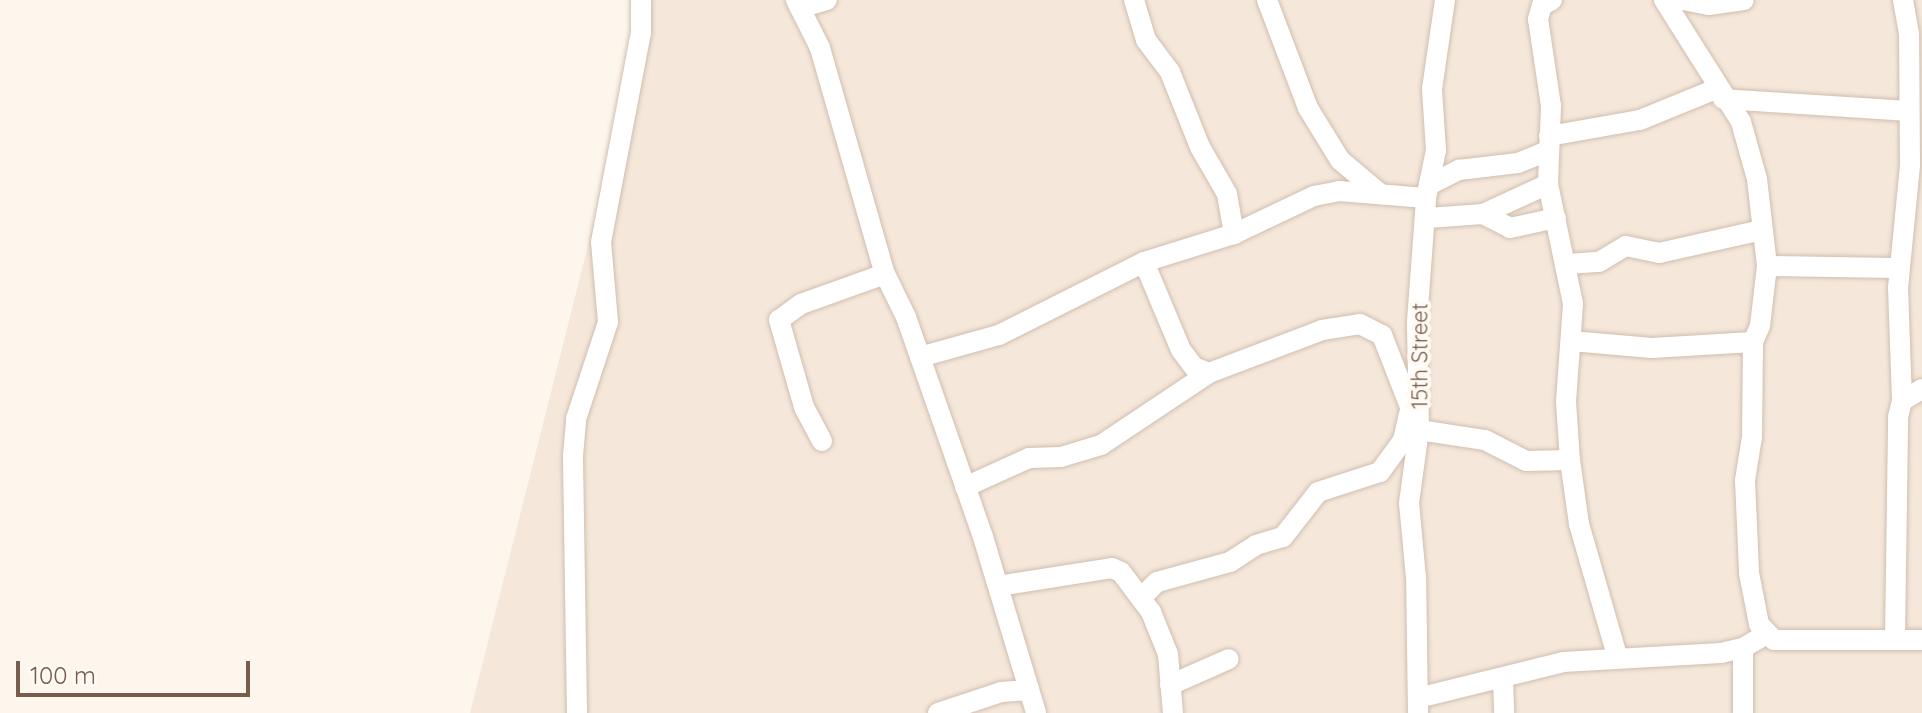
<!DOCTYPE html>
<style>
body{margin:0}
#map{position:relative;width:1922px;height:713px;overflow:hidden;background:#fdf6ec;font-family:Quicksand,sans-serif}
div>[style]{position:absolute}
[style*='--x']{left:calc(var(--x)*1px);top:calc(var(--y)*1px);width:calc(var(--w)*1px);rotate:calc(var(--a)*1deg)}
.residential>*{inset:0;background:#f5e8da}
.roads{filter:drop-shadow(0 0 2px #d1beb0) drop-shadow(0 0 2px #d1beb0)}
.minor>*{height:20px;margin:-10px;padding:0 10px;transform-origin:10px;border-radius:10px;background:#fff}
span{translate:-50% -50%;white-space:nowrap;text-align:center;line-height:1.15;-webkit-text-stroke:8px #fffaf3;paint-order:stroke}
.street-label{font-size:22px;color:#7a5c4d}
.scale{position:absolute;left:16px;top:661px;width:234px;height:36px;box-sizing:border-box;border:4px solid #7a5c4d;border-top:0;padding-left:10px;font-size:24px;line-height:28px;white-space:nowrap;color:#7a5c4d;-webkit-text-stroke:6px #fffaf3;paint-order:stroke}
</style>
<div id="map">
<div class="residential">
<div style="clip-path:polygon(650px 0,1922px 0,1922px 713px,470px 713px)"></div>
</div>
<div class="roads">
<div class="minor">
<div style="--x:796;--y:0;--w:54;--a:63.4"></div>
<div style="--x:820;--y:48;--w:235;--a:74"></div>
<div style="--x:885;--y:274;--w:48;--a:64"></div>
<div style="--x:906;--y:317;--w:233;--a:70.7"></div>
<div style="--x:983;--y:537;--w:184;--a:73.2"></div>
<div style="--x:1134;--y:0;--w:42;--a:73.3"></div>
<div style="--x:1146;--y:40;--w:40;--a:53"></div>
<div style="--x:1170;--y:72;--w:81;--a:68.2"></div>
<div style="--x:1200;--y:147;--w:54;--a:60.1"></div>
<div style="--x:1227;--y:194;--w:41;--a:80.1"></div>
<div style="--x:1267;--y:0;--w:116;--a:69.2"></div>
<div style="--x:1308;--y:108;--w:61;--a:58.4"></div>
<div style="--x:1340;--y:160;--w:50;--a:40.1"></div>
<div style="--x:1552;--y:0;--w:11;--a:153"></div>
<div style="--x:1542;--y:5;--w:15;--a:106"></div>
<div style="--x:1538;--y:19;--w:88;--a:81.5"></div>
<div style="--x:1551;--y:106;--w:78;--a:92.2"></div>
<div style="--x:1548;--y:184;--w:123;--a:78.2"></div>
<div style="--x:1573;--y:304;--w:98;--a:94.1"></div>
<div style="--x:1566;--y:402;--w:58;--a:86.1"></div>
<div style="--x:1570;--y:460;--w:65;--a:82"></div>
<div style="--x:1579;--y:524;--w:137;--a:73.9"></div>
<div style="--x:1664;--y:0;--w:144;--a:57.7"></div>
<div style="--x:1741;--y:122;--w:59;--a:74.3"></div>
<div style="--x:1757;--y:179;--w:88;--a:83.4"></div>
<div style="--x:1767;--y:266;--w:60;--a:96.7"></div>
<div style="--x:1760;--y:326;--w:17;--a:114"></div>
<div style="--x:1753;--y:342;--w:95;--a:90.6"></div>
<div style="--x:1752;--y:437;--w:44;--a:99.2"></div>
<div style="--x:1745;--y:480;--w:93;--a:87.5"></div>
<div style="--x:1749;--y:573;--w:52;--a:78.9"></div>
<div style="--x:1759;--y:624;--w:22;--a:47"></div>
<div style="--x:1774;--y:640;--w:148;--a:0"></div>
<div style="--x:1683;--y:0;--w:26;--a:11"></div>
<div style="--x:1709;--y:5;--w:35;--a:-8"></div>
<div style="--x:800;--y:8;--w:28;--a:-17"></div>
<div style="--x:1723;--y:99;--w:184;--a:3.7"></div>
<div style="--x:1549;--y:136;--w:92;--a:-10"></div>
<div style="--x:1640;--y:120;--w:82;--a:-22.2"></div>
<div style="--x:1429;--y:185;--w:34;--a:-27"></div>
<div style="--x:1459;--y:170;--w:59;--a:-6.8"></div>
<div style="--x:1518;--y:163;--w:31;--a:-22"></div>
<div style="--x:1483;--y:214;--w:72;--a:-24.8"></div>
<div style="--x:1428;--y:218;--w:55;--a:-4.2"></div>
<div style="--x:1483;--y:214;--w:30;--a:27"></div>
<div style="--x:1510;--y:228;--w:47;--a:-12.3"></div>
<div style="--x:1144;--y:262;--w:95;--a:67.2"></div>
<div style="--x:1181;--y:350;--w:21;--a:53"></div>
<div style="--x:1194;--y:367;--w:16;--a:22"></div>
<div style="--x:1209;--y:373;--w:121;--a:-20.8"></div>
<div style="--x:1322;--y:330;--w:38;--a:-9"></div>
<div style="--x:1360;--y:324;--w:25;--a:27"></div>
<div style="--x:1382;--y:335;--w:102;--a:68.7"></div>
<div style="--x:1419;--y:430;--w:67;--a:8.6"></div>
<div style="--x:1485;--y:440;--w:46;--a:27.1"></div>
<div style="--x:1526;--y:461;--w:44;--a:-1.3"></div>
<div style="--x:1568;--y:264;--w:31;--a:-4"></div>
<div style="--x:1599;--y:262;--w:31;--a:-31"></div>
<div style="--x:1626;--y:246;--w:34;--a:12"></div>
<div style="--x:1659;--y:253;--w:106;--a:-12.6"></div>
<div style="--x:1767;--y:266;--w:132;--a:0.9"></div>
<div style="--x:1571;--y:341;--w:81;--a:4.9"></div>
<div style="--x:1652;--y:348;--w:101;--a:-3.4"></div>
<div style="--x:920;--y:357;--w:82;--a:-15.6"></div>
<div style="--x:999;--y:335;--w:162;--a:-26.7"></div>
<div style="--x:1144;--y:262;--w:94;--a:-17.3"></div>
<div style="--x:1234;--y:234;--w:89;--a:-25.4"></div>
<div style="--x:1314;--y:196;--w:25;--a:-11"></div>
<div style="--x:1339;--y:191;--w:87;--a:4.6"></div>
<div style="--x:1902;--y:401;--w:113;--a:-92"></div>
<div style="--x:1898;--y:288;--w:124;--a:-84.4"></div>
<div style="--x:1910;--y:165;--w:131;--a:-90.4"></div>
<div style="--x:1909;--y:34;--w:35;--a:-100"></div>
<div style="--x:822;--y:441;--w:38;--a:-118"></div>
<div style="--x:804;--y:407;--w:91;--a:-106"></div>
<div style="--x:779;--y:320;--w:27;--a:-36"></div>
<div style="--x:801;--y:304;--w:89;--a:-19.7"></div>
<div style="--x:965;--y:487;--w:70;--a:-24.4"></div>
<div style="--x:1029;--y:458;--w:32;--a:-2"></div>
<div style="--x:1061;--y:457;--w:42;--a:-16.7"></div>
<div style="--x:1101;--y:445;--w:130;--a:-33.7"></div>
<div style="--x:998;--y:586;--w:115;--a:-9"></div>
<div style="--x:1112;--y:568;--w:10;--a:24"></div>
<div style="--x:1121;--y:572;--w:50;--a:53.1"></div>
<div style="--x:1151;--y:612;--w:45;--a:68"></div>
<div style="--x:1168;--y:654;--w:59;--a:85.2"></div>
<div style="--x:1142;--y:597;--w:21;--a:-45"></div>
<div style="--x:1157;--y:582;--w:76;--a:-15.3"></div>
<div style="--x:1230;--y:562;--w:31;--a:-33"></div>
<div style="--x:1256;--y:545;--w:28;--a:-17"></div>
<div style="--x:1283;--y:537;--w:57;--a:-52.1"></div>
<div style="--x:1318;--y:492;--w:65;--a:-17.9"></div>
<div style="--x:1380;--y:472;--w:39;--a:-54"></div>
<div style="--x:1403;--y:440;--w:28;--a:-77"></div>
<div style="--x:1895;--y:640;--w:223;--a:-89.2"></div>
<div style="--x:1898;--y:417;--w:16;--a:-76"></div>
<div style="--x:1902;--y:401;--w:23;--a:-31"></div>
<div style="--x:1503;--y:679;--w:34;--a:88"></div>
<div style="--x:1170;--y:685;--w:64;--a:-23.8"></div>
<div style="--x:1418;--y:698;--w:149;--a:-13.9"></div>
<div style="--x:1563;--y:662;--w:158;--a:-3.3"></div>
<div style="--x:1721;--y:653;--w:23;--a:-13"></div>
<div style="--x:1743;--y:648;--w:26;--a:-31"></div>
<div style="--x:577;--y:713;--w:257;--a:-90.9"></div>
<div style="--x:573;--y:456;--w:37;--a:-85"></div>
<div style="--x:576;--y:419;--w:102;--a:-71.7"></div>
<div style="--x:608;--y:322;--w:80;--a:-95"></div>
<div style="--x:601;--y:242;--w:213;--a:-79.2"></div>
<div style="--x:641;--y:33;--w:33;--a:-90"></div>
<div style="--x:938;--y:713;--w:66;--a:-18.4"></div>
<div style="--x:1001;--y:692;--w:28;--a:-4"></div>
<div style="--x:1418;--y:713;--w:135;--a:-90.8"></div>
<div style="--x:1416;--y:578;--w:75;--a:-95.3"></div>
<div style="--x:1409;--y:503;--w:74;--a:-82.2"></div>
<div style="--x:1419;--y:430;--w:108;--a:-91.1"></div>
<div style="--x:1417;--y:322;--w:124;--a:-85.8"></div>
<div style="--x:1426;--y:198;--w:49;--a:-78.2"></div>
<div style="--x:1436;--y:150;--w:61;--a:-93.8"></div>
<div style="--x:1432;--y:89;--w:90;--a:-81.7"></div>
<div style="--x:1743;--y:713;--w:65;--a:-90"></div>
</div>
</div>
<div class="street-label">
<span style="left:1420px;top:356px;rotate:-90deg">15th Street</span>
</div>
<div class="scale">100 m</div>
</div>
